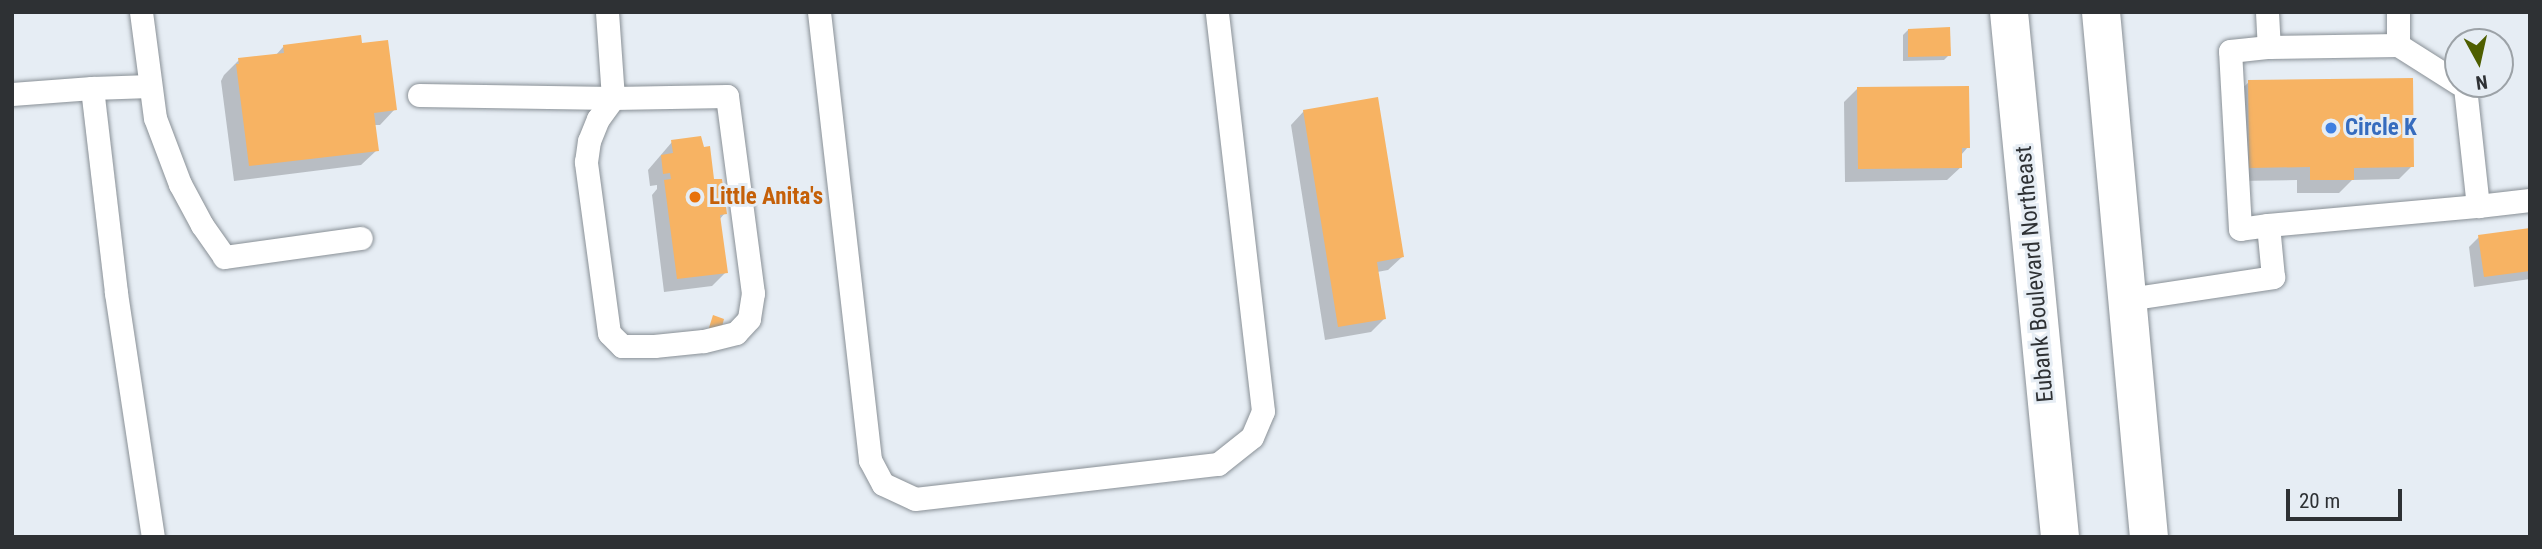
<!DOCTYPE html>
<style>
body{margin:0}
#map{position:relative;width:2542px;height:549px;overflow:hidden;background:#e6edf4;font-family:"Roboto Condensed",sans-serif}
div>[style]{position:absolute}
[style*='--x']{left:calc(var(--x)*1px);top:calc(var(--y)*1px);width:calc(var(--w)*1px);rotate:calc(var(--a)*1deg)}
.shadow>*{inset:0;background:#0003}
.building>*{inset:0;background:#f7b363}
.roads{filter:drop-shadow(0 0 2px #899096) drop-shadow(0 0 2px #899096)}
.service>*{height:23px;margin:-11.5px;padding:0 11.5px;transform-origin:11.5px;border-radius:11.5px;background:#fff}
.secondary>*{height:38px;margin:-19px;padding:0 19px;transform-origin:19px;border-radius:19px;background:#fff}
.dots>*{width:19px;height:19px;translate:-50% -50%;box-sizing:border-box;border:4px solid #e6edf4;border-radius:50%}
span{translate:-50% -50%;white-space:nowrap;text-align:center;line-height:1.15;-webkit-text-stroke:6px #e6edf4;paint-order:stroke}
.shop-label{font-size:23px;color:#366cbe;font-weight:700}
.left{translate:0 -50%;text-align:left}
.food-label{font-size:23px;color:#c56008;font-weight:700}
.street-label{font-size:23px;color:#2e3134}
.frame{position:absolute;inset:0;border:14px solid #2e3134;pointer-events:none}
.north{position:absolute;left:2444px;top:28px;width:70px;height:70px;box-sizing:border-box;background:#e6edf4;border:2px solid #9ca2a7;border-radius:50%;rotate:172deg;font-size:19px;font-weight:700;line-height:28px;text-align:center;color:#2e3134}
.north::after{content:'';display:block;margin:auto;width:24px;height:32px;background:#4e5e00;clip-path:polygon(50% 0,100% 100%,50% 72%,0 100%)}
.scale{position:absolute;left:2286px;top:489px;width:116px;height:32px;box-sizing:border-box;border:4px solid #2e3134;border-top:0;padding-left:9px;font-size:21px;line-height:24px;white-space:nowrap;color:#2e3134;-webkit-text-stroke:5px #e6edf4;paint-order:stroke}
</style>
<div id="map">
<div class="shadow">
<div style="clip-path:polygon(1908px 30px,1949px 55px,1944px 60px,1903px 61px,1903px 35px)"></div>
<div style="clip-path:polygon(360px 45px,395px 109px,380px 125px,374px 125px,377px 150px,361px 165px,234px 181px,221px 81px,224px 75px,239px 60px,275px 56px,284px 46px)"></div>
<div style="clip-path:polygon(2249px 82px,2412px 166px,2399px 179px,2352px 180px,2339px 193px,2297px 193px,2297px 180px,2236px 181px,2235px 95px)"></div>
<div style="clip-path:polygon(1857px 89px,1968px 147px,1961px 155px,1961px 167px,1947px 180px,1845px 182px,1844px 102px)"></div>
<div style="clip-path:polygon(1304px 111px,1402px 257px,1388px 270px,1377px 272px,1384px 319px,1371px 332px,1325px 340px,1291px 125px)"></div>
<div style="clip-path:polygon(672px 142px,713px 181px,725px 213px,719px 220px,726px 272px,712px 286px,664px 292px,652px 195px,657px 189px,657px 185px,650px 186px,648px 170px)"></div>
<div style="clip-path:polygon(2530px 230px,2530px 279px,2474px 287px,2469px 247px,2479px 237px)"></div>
</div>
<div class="building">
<div style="clip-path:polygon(1950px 27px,1951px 56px,1908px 57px,1908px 29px)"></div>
<div style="clip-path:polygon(361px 35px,362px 43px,388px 40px,397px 110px,374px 113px,379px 151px,249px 166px,236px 64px,239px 64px,238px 58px,284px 53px,283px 45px)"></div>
<div style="clip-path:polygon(2413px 78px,2414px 167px,2354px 168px,2354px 180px,2310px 180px,2310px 167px,2249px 168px,2248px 80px)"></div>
<div style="clip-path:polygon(1969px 86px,1970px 148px,1962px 148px,1962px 168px,1858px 169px,1857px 87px)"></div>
<div style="clip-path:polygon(1378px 97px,1404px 257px,1377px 262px,1386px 319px,1338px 327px,1303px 110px)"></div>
<div style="clip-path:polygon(701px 136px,704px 147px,710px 146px,714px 179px,722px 179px,727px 214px,720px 215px,728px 273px,677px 279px,664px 180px,671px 179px,670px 173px,663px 174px,661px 155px,673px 153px,671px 140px)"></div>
<div style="clip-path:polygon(2530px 228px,2530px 271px,2484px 277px,2478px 235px)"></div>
<div style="clip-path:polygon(713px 315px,724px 319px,720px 334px,708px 331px)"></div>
</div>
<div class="roads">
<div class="service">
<div style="--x:141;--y:12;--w:107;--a:82.5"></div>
<div style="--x:155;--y:118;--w:71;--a:69.3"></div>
<div style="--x:180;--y:184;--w:47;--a:61.8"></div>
<div style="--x:202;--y:225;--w:39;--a:55"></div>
<div style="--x:224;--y:257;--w:138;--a:-7.9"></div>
<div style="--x:819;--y:12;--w:451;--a:83.5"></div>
<div style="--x:870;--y:460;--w:27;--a:62"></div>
<div style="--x:883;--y:484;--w:35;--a:25"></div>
<div style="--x:915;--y:499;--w:305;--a:-6.6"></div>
<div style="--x:1218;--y:464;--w:43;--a:-38.5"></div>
<div style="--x:1252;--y:437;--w:28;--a:-67"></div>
<div style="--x:1263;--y:411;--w:402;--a:-96.6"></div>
<div style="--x:2267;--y:12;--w:35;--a:87"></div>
<div style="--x:2269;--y:47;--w:129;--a:-0.9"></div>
<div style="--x:2398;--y:45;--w:33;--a:-90"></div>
<div style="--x:2398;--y:45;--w:71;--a:32.3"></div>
<div style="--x:2460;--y:84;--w:6;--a:31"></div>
<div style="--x:2465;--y:87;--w:120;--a:83.8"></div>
<div style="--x:2478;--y:206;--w:52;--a:-6.6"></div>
<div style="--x:92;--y:88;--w:58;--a:-2"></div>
<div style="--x:12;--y:94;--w:80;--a:-4.3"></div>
<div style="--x:92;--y:88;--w:206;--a:83.3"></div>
<div style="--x:116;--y:293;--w:247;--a:81.4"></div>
<div style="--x:419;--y:95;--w:194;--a:0.9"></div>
<div style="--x:613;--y:98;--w:114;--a:-1"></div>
<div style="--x:727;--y:96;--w:199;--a:82.5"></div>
<div style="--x:753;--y:293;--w:26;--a:99"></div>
<div style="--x:749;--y:319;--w:19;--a:133"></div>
<div style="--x:736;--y:333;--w:34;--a:166"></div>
<div style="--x:703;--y:341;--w:49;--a:174.2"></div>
<div style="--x:654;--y:346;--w:32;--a:180"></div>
<div style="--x:622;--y:346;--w:18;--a:-135"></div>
<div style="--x:609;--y:333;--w:173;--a:-97.7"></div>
<div style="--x:586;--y:162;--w:21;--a:-82"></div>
<div style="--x:589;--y:141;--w:24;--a:-68"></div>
<div style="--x:598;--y:119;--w:26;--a:-54"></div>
<div style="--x:613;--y:98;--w:86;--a:-94"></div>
<div style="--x:2268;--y:225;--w:28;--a:172"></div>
<div style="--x:2240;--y:229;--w:178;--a:-93.2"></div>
<div style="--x:2230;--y:51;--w:39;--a:-6"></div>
<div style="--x:2128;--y:299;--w:147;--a:-8.6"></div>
<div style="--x:2273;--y:277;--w:52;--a:-95.5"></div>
<div style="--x:2268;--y:225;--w:211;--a:-5.2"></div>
</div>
<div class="secondary">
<div style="--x:2009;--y:12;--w:527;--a:84.45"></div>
<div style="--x:2101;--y:12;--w:527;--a:84.78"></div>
</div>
</div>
<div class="dots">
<div style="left:2331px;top:128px;background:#3f7fe0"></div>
<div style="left:695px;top:197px;background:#e8710a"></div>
</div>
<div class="shop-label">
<span class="left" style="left:2345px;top:128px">Circle K</span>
</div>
<div class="food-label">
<span class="left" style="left:709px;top:197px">Little Anita's</span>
</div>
<div class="street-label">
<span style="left:2035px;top:274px;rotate:-95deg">Eubank Boulevard Northeast</span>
</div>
<div class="frame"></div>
<div class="north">N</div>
<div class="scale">20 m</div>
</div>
